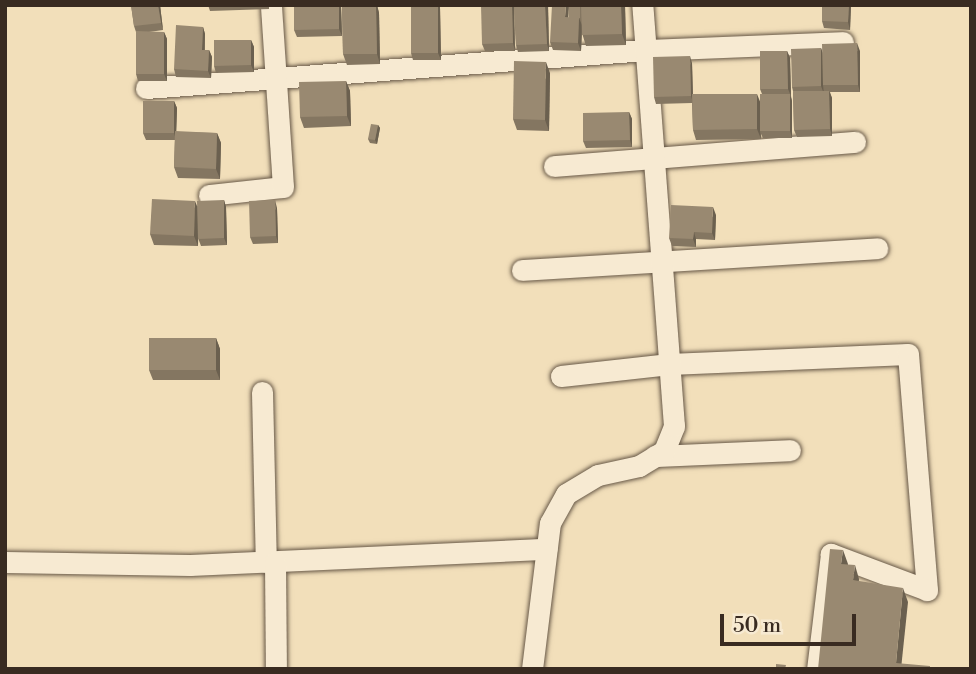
<!DOCTYPE html>
<style>
body{margin:0}
#map{position:relative;width:976px;height:674px;overflow:hidden;background:#f2dfba;font-family:"Libre Bodoni",serif}
div>[style]{position:absolute}
[style*='--x']{left:calc(var(--x)*1px);top:calc(var(--y)*1px);width:calc(var(--w)*1px);rotate:calc(var(--a)*1deg)}
.roads{filter:drop-shadow(0 0 2px #675847) drop-shadow(0 0 2px #675847)}
.minor>*{height:21px;margin:-10.5px;padding:0 10.5px;transform-origin:10.5px;border-radius:10.5px;background:#f7ead2}
.wall>*{inset:0;background:#847661}
.shaded-wall>*{inset:0;background:#6b604f}
.building>*{inset:0;background:#998971}
span{translate:-50% -50%;white-space:nowrap;text-align:center;line-height:1.15;-webkit-text-stroke:5px #f7ead2;paint-order:stroke}
.frame{position:absolute;inset:0;border:7px solid #392b21;pointer-events:none}
.scale{position:absolute;left:720px;top:614px;width:136px;height:32px;box-sizing:border-box;border:4px solid #392b21;border-top:0;padding-left:9px;font-size:21px;line-height:24px;white-space:nowrap;color:#392b21;-webkit-text-stroke:5px #f7ead2;paint-order:stroke}
</style>
<div id="map">
<div class="roads">
<div class="minor">
<div style="--x:146;--y:88;--w:501;--a:-4.35"></div>
<div style="--x:646;--y:50;--w:197;--a:-2.3"></div>
<div style="--x:554;--y:166;--w:302;--a:-4.6"></div>
<div style="--x:209;--y:195;--w:74;--a:-6.2"></div>
<div style="--x:283;--y:187;--w:182;--a:-93.8"></div>
<div style="--x:522;--y:270;--w:356;--a:-3.5"></div>
<div style="--x:561;--y:376;--w:109;--a:-6.3"></div>
<div style="--x:669;--y:364;--w:239;--a:-2.4"></div>
<div style="--x:908;--y:354;--w:237;--a:85.4"></div>
<div style="--x:927;--y:590;--w:103;--a:-159.4"></div>
<div style="--x:831;--y:554;--w:116;--a:96.9"></div>
<div style="--x:262;--y:392;--w:170;--a:88.7"></div>
<div style="--x:655;--y:456;--w:135;--a:-2.5"></div>
<div style="--x:5;--y:562;--w:185;--a:0.9"></div>
<div style="--x:190;--y:565;--w:357;--a:-2.6"></div>
<div style="--x:275;--y:562;--w:107;--a:89.5"></div>
<div style="--x:532;--y:669;--w:147;--a:-83"></div>
<div style="--x:550;--y:523;--w:33;--a:-61"></div>
<div style="--x:566;--y:494;--w:37;--a:-31"></div>
<div style="--x:598;--y:475;--w:42;--a:-12.4"></div>
<div style="--x:639;--y:466;--w:29;--a:-31"></div>
<div style="--x:664;--y:451;--w:27;--a:-68"></div>
<div style="--x:674;--y:426;--w:422;--a:-94.3"></div>
</div>
</div>
<div class="wall">
<div style="clip-path:polygon(131px 5px,160px 5px,163px 30px,149px 32px,164px 32px,167px 39px,167px 81px,138px 81px,136px 74px,136px 32px,134px 26px)"></div>
<div style="clip-path:polygon(208px 5px,269px 5px,269px 9px,210px 11px)"></div>
<div style="clip-path:polygon(294px 5px,341px 5px,342px 36px,297px 37px,294px 30px)"></div>
<div style="clip-path:polygon(342px 5px,377px 5px,379px 13px,380px 64px,347px 65px,343px 54px)"></div>
<div style="clip-path:polygon(514px 5px,548px 5px,549px 51px,518px 52px,516px 45px)"></div>
<div style="clip-path:polygon(514px 5px,515px 51px,485px 51px,482px 44px)"></div>
<div style="clip-path:polygon(581px 5px,625px 5px,626px 45px,586px 46px,582px 33px,581px 51px,553px 50px,550px 42px)"></div>
<div style="clip-path:polygon(851px 5px,850px 30px,824px 28px,822px 21px)"></div>
<div style="clip-path:polygon(440px 7px,441px 60px,413px 60px,411px 53px)"></div>
<div style="clip-path:polygon(203px 27px,205px 34px,205px 50px,209px 50px,212px 57px,211px 78px,176px 77px,174px 69px)"></div>
<div style="clip-path:polygon(251px 40px,254px 47px,254px 72px,216px 73px,214px 66px)"></div>
<div style="clip-path:polygon(821px 48px,823px 53px,860px 51px,860px 92px,830px 92px,832px 98px,832px 136px,797px 137px,794px 130px,793px 91px,792px 87px)"></div>
<div style="clip-path:polygon(787px 51px,790px 58px,791px 96px,792px 101px,792px 138px,763px 138px,761px 134px,761px 139px,696px 140px,693px 130px,692px 103px,656px 104px,654px 97px,692px 63px,693px 94px,760px 102px,762px 94px,760px 89px)"></div>
<div style="clip-path:polygon(550px 73px,549px 131px,517px 130px,513px 119px)"></div>
<div style="clip-path:polygon(346px 81px,350px 91px,351px 126px,304px 128px,300px 117px)"></div>
<div style="clip-path:polygon(174px 101px,177px 108px,176px 132px,217px 133px,221px 143px,220px 179px,178px 178px,174px 167px,175px 140px,146px 140px,143px 133px)"></div>
<div style="clip-path:polygon(629px 112px,632px 119px,632px 147px,586px 148px,583px 141px)"></div>
<div style="clip-path:polygon(378px 125px,380px 128px,377px 144px,370px 143px,368px 139px)"></div>
<div style="clip-path:polygon(224px 200px,226px 207px,227px 245px,201px 246px,198px 238px,198px 246px,154px 245px,150px 234px,197px 206px)"></div>
<div style="clip-path:polygon(277px 208px,278px 243px,253px 244px,250px 237px)"></div>
<div style="clip-path:polygon(716px 215px,715px 240px,696px 239px,696px 247px,672px 246px,669px 238px)"></div>
<div style="clip-path:polygon(216px 338px,220px 349px,220px 380px,153px 380px,149px 370px)"></div>
</div>
<div class="shaded-wall">
<div style="clip-path:polygon(158px 5px,160px 5px,163px 30px,161px 23px)"></div>
<div style="clip-path:polygon(339px 5px,341px 6px,342px 36px,339px 29px)"></div>
<div style="clip-path:polygon(376px 5px,377px 5px,379px 13px,380px 64px,377px 54px)"></div>
<div style="clip-path:polygon(438px 5px,440px 5px,440px 7px,441px 60px,438px 53px)"></div>
<div style="clip-path:polygon(512px 5px,514px 6px,515px 51px,513px 43px)"></div>
<div style="clip-path:polygon(545px 5px,548px 5px,549px 51px,547px 44px)"></div>
<div style="clip-path:polygon(566px 5px,569px 5px,568px 25px,565px 17px)"></div>
<div style="clip-path:polygon(621px 5px,625px 5px,626px 45px,622px 34px)"></div>
<div style="clip-path:polygon(849px 5px,851px 5px,850px 30px,848px 22px)"></div>
<div style="clip-path:polygon(579px 18px,582px 25px,581px 51px,578px 43px)"></div>
<div style="clip-path:polygon(203px 27px,205px 34px,204px 57px,202px 50px)"></div>
<div style="clip-path:polygon(164px 32px,167px 39px,167px 81px,164px 74px)"></div>
<div style="clip-path:polygon(251px 40px,254px 47px,254px 72px,251px 65px)"></div>
<div style="clip-path:polygon(857px 43px,860px 51px,860px 92px,858px 85px)"></div>
<div style="clip-path:polygon(821px 48px,823px 55px,823px 85px,824px 94px,821px 86px)"></div>
<div style="clip-path:polygon(209px 50px,212px 57px,211px 78px,208px 71px)"></div>
<div style="clip-path:polygon(787px 51px,790px 58px,791px 96px,788px 89px)"></div>
<div style="clip-path:polygon(690px 56px,692px 63px,693px 103px,691px 96px)"></div>
<div style="clip-path:polygon(546px 62px,550px 73px,549px 131px,545px 120px)"></div>
<div style="clip-path:polygon(346px 81px,350px 91px,351px 126px,347px 116px)"></div>
<div style="clip-path:polygon(829px 91px,832px 98px,832px 136px,830px 129px)"></div>
<div style="clip-path:polygon(757px 94px,761px 104px,760px 131px,761px 139px,757px 129px)"></div>
<div style="clip-path:polygon(790px 94px,792px 101px,792px 138px,790px 131px)"></div>
<div style="clip-path:polygon(174px 101px,177px 108px,176px 140px,174px 133px)"></div>
<div style="clip-path:polygon(629px 112px,632px 119px,632px 147px,630px 140px)"></div>
<div style="clip-path:polygon(378px 125px,380px 128px,377px 144px,375px 140px)"></div>
<div style="clip-path:polygon(217px 133px,221px 143px,220px 179px,216px 169px)"></div>
<div style="clip-path:polygon(224px 200px,226px 207px,227px 245px,224px 238px)"></div>
<div style="clip-path:polygon(275px 200px,277px 208px,278px 243px,276px 236px)"></div>
<div style="clip-path:polygon(195px 201px,199px 211px,198px 246px,194px 236px)"></div>
<div style="clip-path:polygon(713px 207px,716px 215px,715px 240px,712px 233px)"></div>
<div style="clip-path:polygon(694px 232px,696px 239px,696px 247px,693px 239px)"></div>
<div style="clip-path:polygon(216px 338px,220px 349px,220px 380px,216px 370px)"></div>
<div style="clip-path:polygon(843px 550px,848px 564px,846px 578px,841px 564px)"></div>
<div style="clip-path:polygon(855px 565px,859px 579px,858px 593px,853px 580px)"></div>
<div style="clip-path:polygon(903px 588px,908px 602px,901px 669px,896px 663px)"></div>
</div>
<div class="building">
<div style="clip-path:polygon(131px 5px,158px 5px,161px 23px,134px 26px)"></div>
<div style="clip-path:polygon(294px 5px,339px 5px,339px 29px,294px 30px)"></div>
<div style="clip-path:polygon(342px 5px,376px 5px,377px 54px,343px 54px)"></div>
<div style="clip-path:polygon(411px 5px,438px 5px,438px 53px,411px 53px)"></div>
<div style="clip-path:polygon(481px 5px,512px 5px,513px 43px,482px 44px)"></div>
<div style="clip-path:polygon(514px 5px,545px 5px,547px 44px,516px 45px)"></div>
<div style="clip-path:polygon(552px 5px,566px 5px,565px 17px,579px 18px,578px 43px,550px 42px)"></div>
<div style="clip-path:polygon(569px 5px,580px 5px,580px 18px,569px 18px)"></div>
<div style="clip-path:polygon(581px 5px,621px 5px,622px 34px,582px 35px)"></div>
<div style="clip-path:polygon(822px 5px,849px 5px,848px 22px,822px 21px)"></div>
<div style="clip-path:polygon(176px 25px,203px 27px,202px 50px,209px 50px,208px 71px,174px 69px)"></div>
<div style="clip-path:polygon(136px 31px,164px 32px,164px 74px,136px 74px)"></div>
<div style="clip-path:polygon(214px 40px,251px 40px,251px 65px,214px 66px)"></div>
<div style="clip-path:polygon(857px 43px,858px 85px,823px 85px,822px 44px)"></div>
<div style="clip-path:polygon(821px 48px,821px 86px,792px 87px,791px 49px)"></div>
<div style="clip-path:polygon(760px 51px,787px 51px,788px 89px,760px 89px)"></div>
<div style="clip-path:polygon(690px 56px,691px 96px,654px 97px,653px 57px)"></div>
<div style="clip-path:polygon(514px 61px,546px 62px,545px 120px,513px 119px)"></div>
<div style="clip-path:polygon(346px 81px,347px 116px,300px 117px,299px 82px)"></div>
<div style="clip-path:polygon(793px 91px,829px 91px,830px 129px,794px 130px)"></div>
<div style="clip-path:polygon(692px 94px,757px 94px,757px 129px,693px 130px)"></div>
<div style="clip-path:polygon(760px 94px,790px 94px,790px 131px,760px 131px)"></div>
<div style="clip-path:polygon(143px 101px,174px 101px,174px 133px,143px 133px)"></div>
<div style="clip-path:polygon(629px 112px,630px 140px,583px 141px,583px 113px)"></div>
<div style="clip-path:polygon(371px 124px,378px 125px,375px 140px,368px 139px)"></div>
<div style="clip-path:polygon(175px 131px,217px 133px,216px 169px,174px 167px)"></div>
<div style="clip-path:polygon(152px 199px,195px 201px,194px 236px,150px 234px)"></div>
<div style="clip-path:polygon(224px 200px,224px 238px,198px 239px,197px 201px)"></div>
<div style="clip-path:polygon(275px 200px,276px 236px,250px 237px,249px 201px)"></div>
<div style="clip-path:polygon(671px 205px,713px 207px,712px 233px,694px 232px,693px 239px,669px 238px)"></div>
<div style="clip-path:polygon(149px 338px,216px 338px,216px 370px,149px 370px)"></div>
<div style="clip-path:polygon(830px 549px,843px 550px,841px 564px,855px 565px,853px 580px,903px 588px,896px 663px,930px 666px,930px 669px,818px 669px)"></div>
<div style="clip-path:polygon(776px 664px,786px 665px,785px 669px,776px 669px)"></div>
</div>
<div class="frame"></div>
<div class="scale">50 m</div>
</div>
